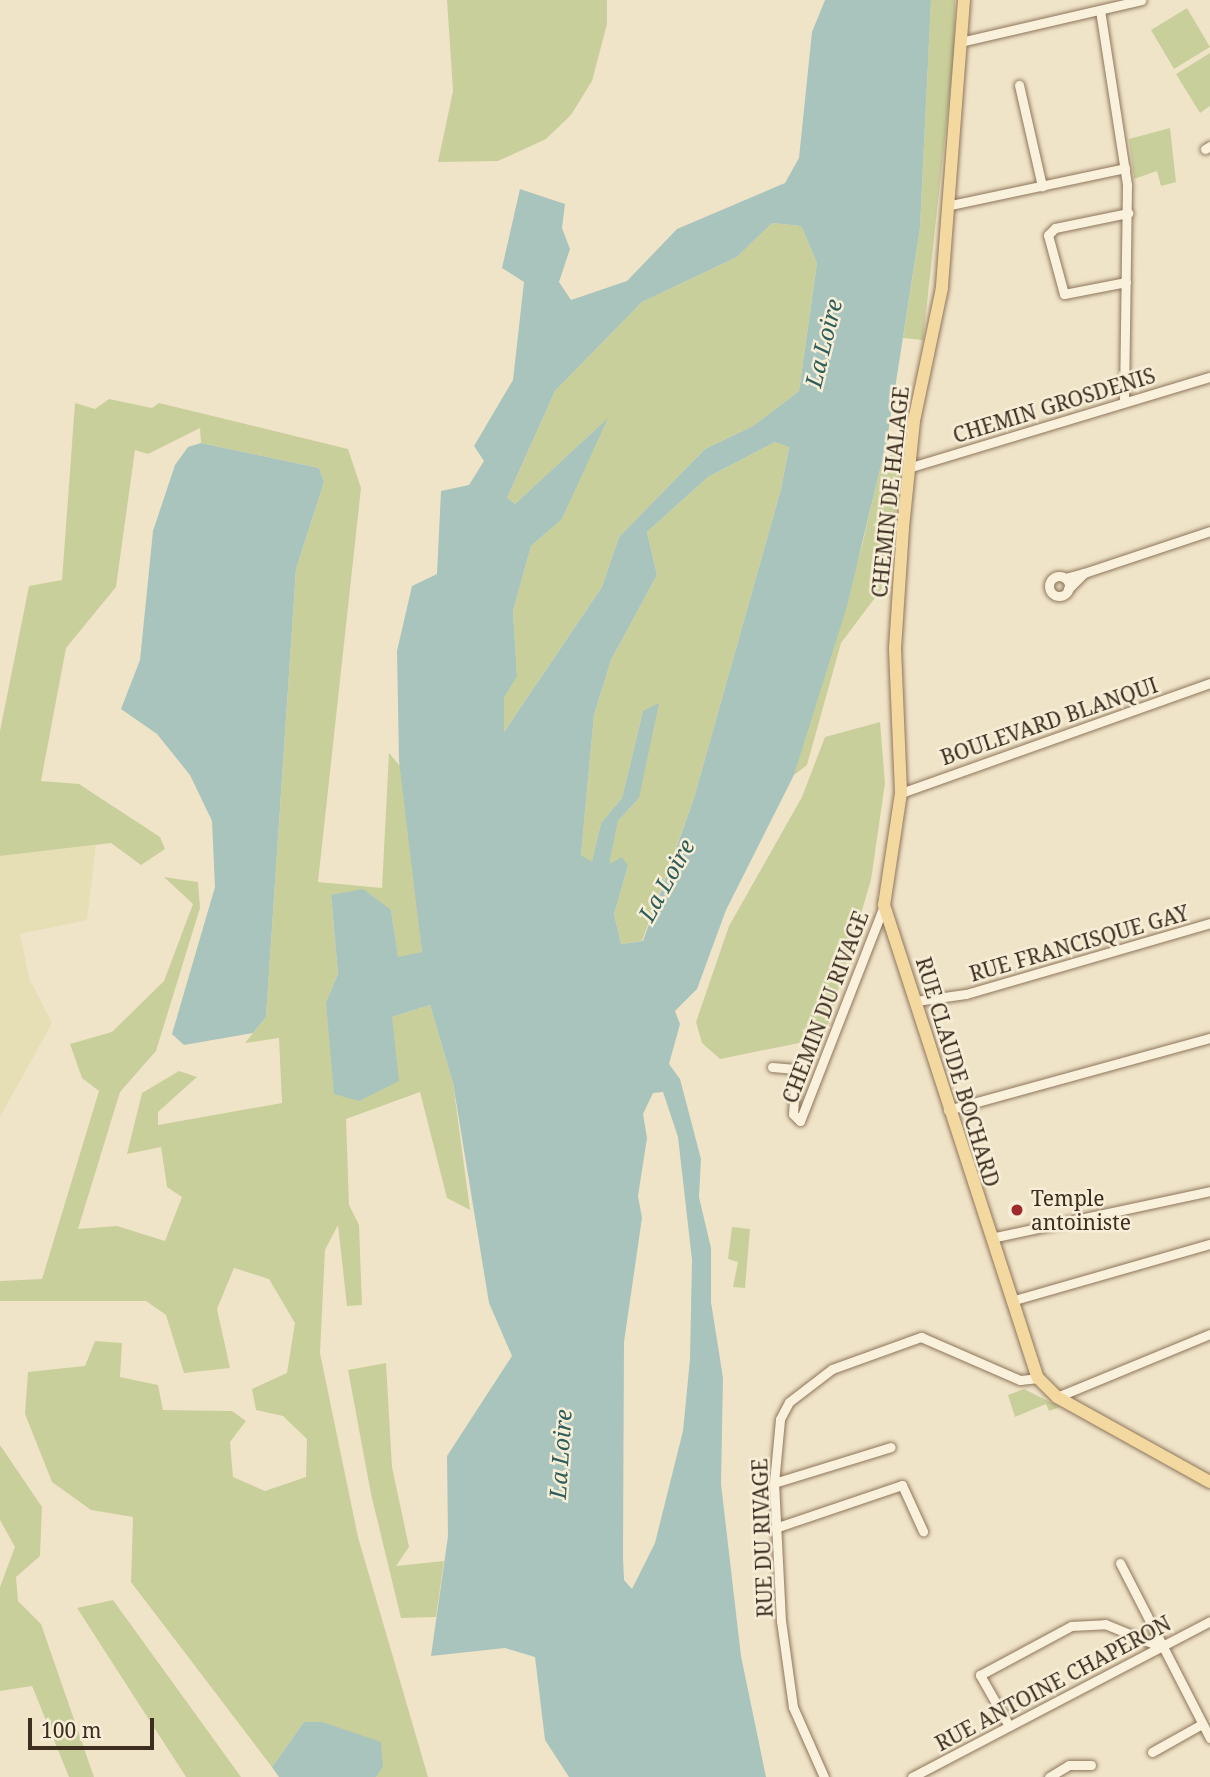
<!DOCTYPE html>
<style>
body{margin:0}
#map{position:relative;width:1210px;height:1777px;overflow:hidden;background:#f0e4c8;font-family:"Noto Serif",serif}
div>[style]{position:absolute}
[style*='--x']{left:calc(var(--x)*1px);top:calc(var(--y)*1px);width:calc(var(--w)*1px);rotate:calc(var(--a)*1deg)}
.farmland>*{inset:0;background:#e6deb5}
.green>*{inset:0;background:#c9cf9b}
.water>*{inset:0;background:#a9c4bc}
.roads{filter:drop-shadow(0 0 2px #8d765c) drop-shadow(0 0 2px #8d765c)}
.minor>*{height:9px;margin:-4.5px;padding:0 4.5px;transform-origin:4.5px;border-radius:4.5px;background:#faf1dc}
.minor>.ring{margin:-4.5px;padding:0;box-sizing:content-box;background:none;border:9px solid #faf1dc;border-radius:50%}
.major>*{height:12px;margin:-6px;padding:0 6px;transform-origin:6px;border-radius:6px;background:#f3d9a0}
.dots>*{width:19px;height:19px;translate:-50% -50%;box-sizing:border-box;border:4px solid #f7eed8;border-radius:50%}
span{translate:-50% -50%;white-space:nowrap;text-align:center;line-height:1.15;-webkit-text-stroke:5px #f7eed8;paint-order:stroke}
.street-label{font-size:21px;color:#3d2e20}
.poi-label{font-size:21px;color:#3d2e20}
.left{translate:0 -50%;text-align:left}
.water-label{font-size:23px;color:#2f5d5a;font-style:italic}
.scale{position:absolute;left:28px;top:1718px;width:126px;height:32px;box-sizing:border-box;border:4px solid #3d2e20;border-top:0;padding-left:9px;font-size:21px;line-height:24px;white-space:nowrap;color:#3d2e20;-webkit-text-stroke:5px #f7eed8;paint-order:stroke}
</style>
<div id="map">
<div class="farmland">
<div style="clip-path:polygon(96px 845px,87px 920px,20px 934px,29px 978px,52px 1023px,0 1117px,0 856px)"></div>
</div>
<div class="green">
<div style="clip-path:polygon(447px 0,607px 0,607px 24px,592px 81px,571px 115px,546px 139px,498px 161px,438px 162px,453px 91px)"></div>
<div style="clip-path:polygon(931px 0,955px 0,954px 54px,923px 340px,903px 338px,920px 228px)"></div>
<div style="clip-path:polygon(1187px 8px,1210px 47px,1174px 69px,1151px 30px)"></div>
<div style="clip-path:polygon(1210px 53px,1210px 106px,1200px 113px,1176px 74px)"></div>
<div style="clip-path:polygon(1170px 128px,1176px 182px,1161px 186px,1157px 171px,1134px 179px,1129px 139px)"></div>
<div style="clip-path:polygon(772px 223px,801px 226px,817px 263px,799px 391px,753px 426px,705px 449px,619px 537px,602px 587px,503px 733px,504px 698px,517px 675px,513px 611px,531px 546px,562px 519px,606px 420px,515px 504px,507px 498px,555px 391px,642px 302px,737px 257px)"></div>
<div style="clip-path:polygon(109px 399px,152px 408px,159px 403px,348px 449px,361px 488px,318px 882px,382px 888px,389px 753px,405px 772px,422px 952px,398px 958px,391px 910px,331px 895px,338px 974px,326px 1002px,392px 1017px,430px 1005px,453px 1083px,470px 1210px,447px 1198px,420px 1092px,346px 1119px,349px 1205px,359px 1225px,362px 1305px,347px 1306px,338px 1225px,325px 1250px,320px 1353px,358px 1537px,428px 1777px,376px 1777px,383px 1767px,304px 1722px,272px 1767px,131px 1582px,133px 1517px,91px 1510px,52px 1482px,25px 1414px,28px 1372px,85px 1366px,95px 1341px,122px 1343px,120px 1377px,158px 1385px,163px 1410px,232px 1411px,246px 1421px,230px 1442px,233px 1477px,265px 1491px,306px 1477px,307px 1439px,283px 1416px,256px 1410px,252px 1389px,287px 1373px,295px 1323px,269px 1279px,234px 1268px,217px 1309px,230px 1368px,184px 1373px,166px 1315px,146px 1301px,0 1301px,0 1281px,42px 1279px,99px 1091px,82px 1078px,70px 1044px,112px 1032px,164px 981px,193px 904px,164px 877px,198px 882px,200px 908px,156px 1051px,120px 1092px,78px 1229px,117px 1226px,165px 1241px,182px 1197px,167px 1187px,161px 1147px,127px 1154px,142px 1093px,179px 1071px,197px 1077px,158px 1112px,158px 1125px,282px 1103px,279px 1038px,245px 1043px,266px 1017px,296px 569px,324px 482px,319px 468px,201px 443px,200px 428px,148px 454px,135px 450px,116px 587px,66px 648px,41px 781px,79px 784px,160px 837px,165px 849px,141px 865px,111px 843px,0 856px,0 731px,29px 586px,62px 580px,75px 403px,95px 409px)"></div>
<div style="clip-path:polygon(775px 442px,789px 446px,781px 489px,694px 798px,642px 941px,621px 944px,614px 914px,628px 866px,608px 865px,618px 821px,639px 798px,643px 711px,622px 798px,601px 823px,592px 863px,581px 855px,594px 715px,611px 660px,657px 575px,647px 532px,708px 477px)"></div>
<div style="clip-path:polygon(883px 455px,901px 455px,889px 579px,841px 643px,807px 765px,794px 775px,862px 546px)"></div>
<div style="clip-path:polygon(880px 722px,885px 783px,871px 880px,824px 1038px,720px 1059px,702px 1043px,696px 1022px,729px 926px,802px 797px,825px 737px)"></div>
<div style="clip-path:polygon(732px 1227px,750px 1229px,745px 1288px,733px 1287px,738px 1262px,728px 1259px)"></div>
<div style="clip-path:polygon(386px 1363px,392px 1467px,409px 1547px,396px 1566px,444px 1561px,436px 1617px,401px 1618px,371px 1494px,348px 1370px)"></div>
<div style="clip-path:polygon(1024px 1389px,1060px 1407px,1049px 1411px,1046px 1404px,1015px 1417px,1008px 1395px)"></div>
<div style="clip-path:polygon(0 1445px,42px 1507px,40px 1556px,16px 1577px,18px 1601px,41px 1624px,94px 1777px,69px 1777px,32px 1686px,0 1691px,0 1587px,15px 1547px,0 1520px)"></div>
<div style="clip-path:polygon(113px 1600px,241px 1777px,186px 1777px,77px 1608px)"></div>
</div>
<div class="water">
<div style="clip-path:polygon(evenodd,825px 0,931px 0,920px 228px,887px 440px,847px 606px,794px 775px,726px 910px,697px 989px,675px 1011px,680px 1024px,669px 1064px,680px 1079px,701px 1159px,699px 1197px,711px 1248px,711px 1302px,723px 1378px,721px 1484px,741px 1656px,766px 1777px,569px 1777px,545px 1740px,535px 1657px,505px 1648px,431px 1656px,448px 1536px,447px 1456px,512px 1356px,489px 1303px,453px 1083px,430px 1005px,392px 1017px,399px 1081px,359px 1101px,334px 1094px,326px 1002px,338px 974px,331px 895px,363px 889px,391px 910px,398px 957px,422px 952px,399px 761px,397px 651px,412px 586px,437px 574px,441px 491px,469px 485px,484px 461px,474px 446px,513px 380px,524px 282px,502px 268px,520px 189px,565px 204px,562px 228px,570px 249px,559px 282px,571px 300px,627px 281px,677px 229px,785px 183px,799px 158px,812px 32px,825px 0,772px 223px,801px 226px,817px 263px,799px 391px,753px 426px,705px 449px,619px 537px,602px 587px,504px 732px,504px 698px,517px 676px,513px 611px,531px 546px,562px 519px,608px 418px,515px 504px,507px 498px,555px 391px,642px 302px,737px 257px,772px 223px,825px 0,775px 442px,789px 447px,781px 489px,694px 798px,643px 941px,621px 944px,614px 914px,628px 866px,622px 857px,609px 864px,618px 821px,639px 798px,659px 703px,643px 711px,622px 798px,601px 823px,592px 862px,581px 855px,594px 715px,611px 660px,657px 575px,647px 532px,708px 477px,775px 442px,825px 0,663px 1092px,678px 1137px,692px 1260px,690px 1359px,683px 1431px,655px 1543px,632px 1589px,624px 1580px,623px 1557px,624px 1342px,642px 1218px,638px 1196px,647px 1138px,643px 1114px,653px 1093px,663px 1092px)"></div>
<div style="clip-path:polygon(201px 443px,319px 468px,324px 482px,296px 569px,266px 1017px,253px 1033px,184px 1045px,172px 1034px,215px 887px,212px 821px,190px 775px,157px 734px,121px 709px,140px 660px,153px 531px,175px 465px,188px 447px)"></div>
<div style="clip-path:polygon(304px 1722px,322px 1722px,381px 1742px,383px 1767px,376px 1777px,279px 1777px,272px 1767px)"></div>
</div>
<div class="roads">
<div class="minor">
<div style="--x:1100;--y:10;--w:177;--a:81.2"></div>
<div style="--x:1127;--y:185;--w:214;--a:90.8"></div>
<div style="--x:964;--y:41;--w:182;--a:-13"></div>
<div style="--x:1019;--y:85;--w:104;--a:77.2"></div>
<div style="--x:1205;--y:149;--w:6;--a:-31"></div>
<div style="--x:951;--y:205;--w:178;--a:-12"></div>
<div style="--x:1126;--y:282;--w:63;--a:169"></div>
<div style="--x:1064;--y:294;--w:61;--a:-105.2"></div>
<div style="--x:1048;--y:235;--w:10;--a:-45"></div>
<div style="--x:1055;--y:228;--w:75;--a:-11.6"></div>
<div style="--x:908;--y:468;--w:315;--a:-16.8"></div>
<div style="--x:1084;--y:573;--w:133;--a:-18.4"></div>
<div class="ring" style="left:1049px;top:576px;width:11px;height:11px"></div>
<div style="--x:1065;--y:578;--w:20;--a:-15"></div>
<div style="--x:1084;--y:573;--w:23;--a:135"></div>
<div style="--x:901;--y:793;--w:328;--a:-19.6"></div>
<div style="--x:916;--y:1001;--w:50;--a:-8"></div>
<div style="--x:966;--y:994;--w:254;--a:-16.2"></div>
<div style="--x:772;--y:1067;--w:24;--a:5"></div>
<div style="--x:796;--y:1069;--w:45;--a:93.8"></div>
<div style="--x:793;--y:1114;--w:10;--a:45"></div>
<div style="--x:800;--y:1121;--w:232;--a:-68.7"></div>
<div style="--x:948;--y:1110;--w:272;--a:-15.4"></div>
<div style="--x:991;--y:1238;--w:224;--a:-12.1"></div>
<div style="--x:1011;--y:1301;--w:207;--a:-16"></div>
<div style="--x:1057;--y:1397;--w:165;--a:-22.4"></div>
<div style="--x:774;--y:1483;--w:122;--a:-17.1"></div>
<div style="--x:775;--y:1528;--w:134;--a:-18.7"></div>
<div style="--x:902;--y:1485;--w:51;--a:65.5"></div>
<div style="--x:1120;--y:1563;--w:197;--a:62.8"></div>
<div style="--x:1009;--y:1726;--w:59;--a:-119.6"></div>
<div style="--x:980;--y:1675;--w:103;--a:-28.3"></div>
<div style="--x:1071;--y:1626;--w:34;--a:-3"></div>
<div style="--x:1105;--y:1624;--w:58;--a:22.2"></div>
<div style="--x:1152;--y:1752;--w:57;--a:-29.2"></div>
<div style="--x:824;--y:1777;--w:77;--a:-113.9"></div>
<div style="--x:793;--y:1707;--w:87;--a:-97.9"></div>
<div style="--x:781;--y:1621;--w:138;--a:-92.9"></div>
<div style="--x:774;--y:1483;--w:64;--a:-84.6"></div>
<div style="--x:780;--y:1419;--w:19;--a:-62"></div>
<div style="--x:789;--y:1402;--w:54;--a:-37.5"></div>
<div style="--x:832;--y:1369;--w:95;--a:-19.8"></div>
<div style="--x:921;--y:1337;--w:108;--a:23.5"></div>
<div style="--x:1020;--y:1380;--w:18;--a:-6"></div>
<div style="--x:912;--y:1777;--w:336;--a:-27.6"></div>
<div style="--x:1049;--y:1777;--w:23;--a:-31"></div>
<div style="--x:1069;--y:1765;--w:22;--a:0"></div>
</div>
<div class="major">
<div style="--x:964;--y:0;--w:289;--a:94.4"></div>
<div style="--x:942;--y:288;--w:136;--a:101.9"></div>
<div style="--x:914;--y:421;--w:108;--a:95.9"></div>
<div style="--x:903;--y:528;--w:121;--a:93.8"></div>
<div style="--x:895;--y:649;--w:144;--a:87.6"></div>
<div style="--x:901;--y:793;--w:113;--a:98.6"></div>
<div style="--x:884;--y:905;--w:497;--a:72"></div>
<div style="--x:1038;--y:1378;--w:27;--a:45"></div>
<div style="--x:1057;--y:1397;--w:175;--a:29.1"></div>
</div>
</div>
<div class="dots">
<div style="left:1017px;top:1210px;background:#9e2a2b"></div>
</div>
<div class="street-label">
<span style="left:1054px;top:405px;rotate:-17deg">CHEMIN GROSDENIS</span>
<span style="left:890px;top:492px;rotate:-84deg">CHEMIN DE HALAGE</span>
<span style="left:1049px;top:721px;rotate:-19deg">BOULEVARD BLANQUI</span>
<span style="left:1079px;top:943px;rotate:-16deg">RUE FRANCISQUE GAY</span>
<span style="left:825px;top:1007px;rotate:-69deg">CHEMIN DU RIVAGE</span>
<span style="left:958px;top:1072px;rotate:73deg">RUE CLAUDE BOCHARD</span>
<span style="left:762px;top:1538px;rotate:-92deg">RUE DU RIVAGE</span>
<span style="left:1053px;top:1683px;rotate:-28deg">RUE ANTOINE CHAPERON</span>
</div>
<div class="poi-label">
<span class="left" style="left:1031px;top:1210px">Temple<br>antoiniste</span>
</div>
<div class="water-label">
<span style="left:823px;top:343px;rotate:-76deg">La Loire</span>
<span style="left:666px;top:880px;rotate:-61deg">La Loire</span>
<span style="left:560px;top:1454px;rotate:-86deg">La Loire</span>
</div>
<div class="scale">100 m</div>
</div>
